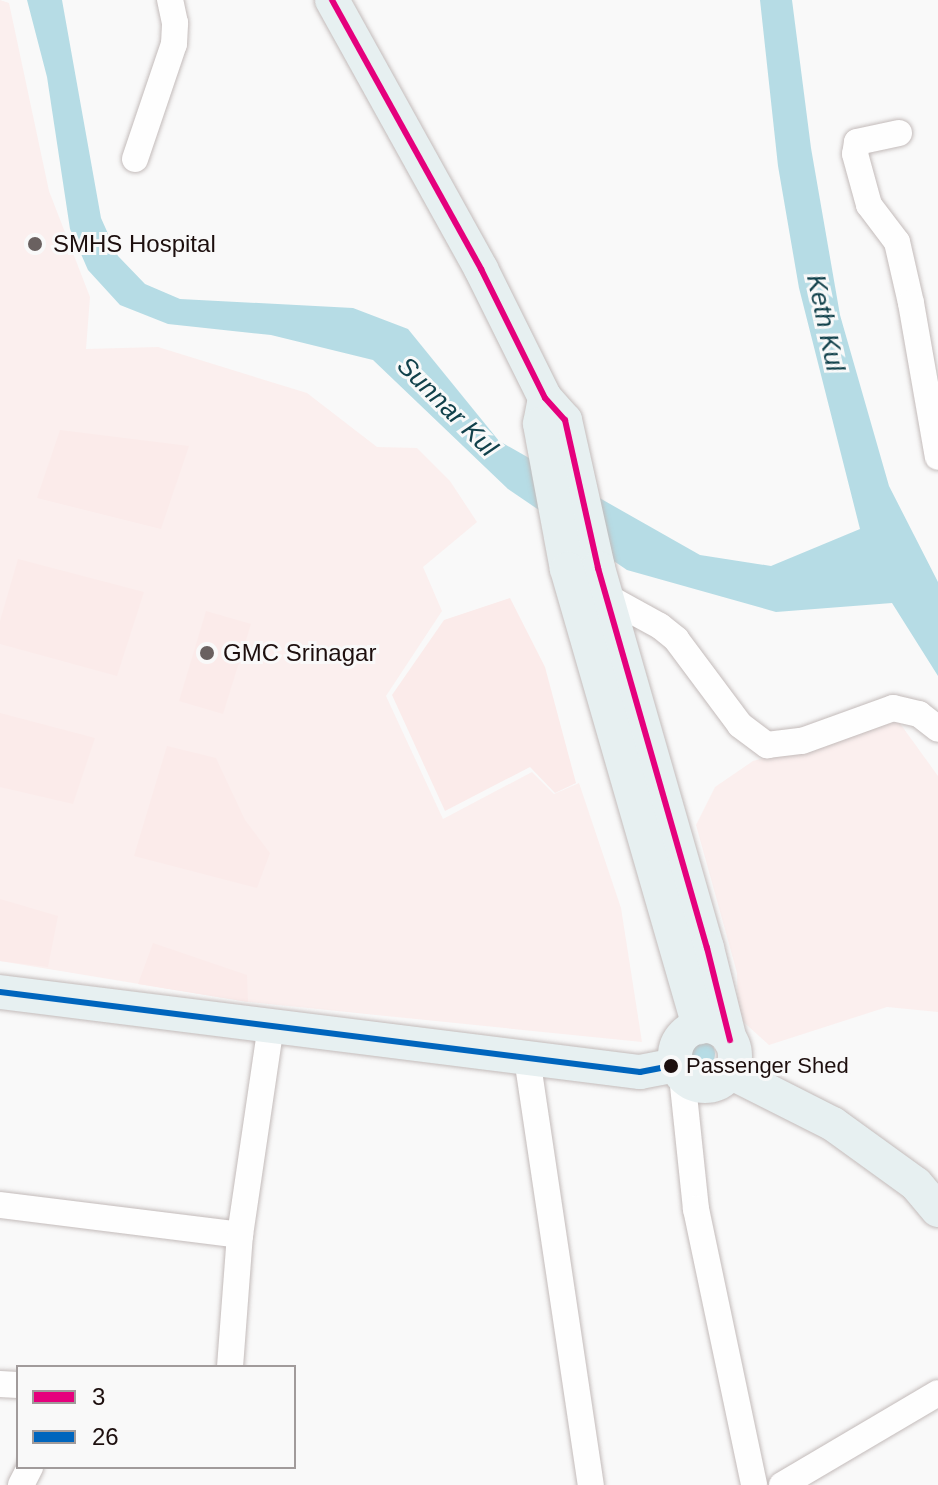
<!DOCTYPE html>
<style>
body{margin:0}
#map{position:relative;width:938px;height:1485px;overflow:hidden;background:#f9f9f9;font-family:Helvetica,sans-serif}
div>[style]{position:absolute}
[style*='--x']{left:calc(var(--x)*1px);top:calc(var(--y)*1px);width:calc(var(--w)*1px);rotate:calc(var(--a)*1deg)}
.built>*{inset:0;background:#fbefee}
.green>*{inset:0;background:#fbebea}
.water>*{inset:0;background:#b6dce5}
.round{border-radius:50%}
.roads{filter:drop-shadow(0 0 2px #c3bbba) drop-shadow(0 0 2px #c3bbba)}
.minor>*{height:26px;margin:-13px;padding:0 13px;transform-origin:13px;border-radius:13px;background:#fefefe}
.major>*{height:34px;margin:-17px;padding:0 17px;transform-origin:17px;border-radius:17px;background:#e7f0f1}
.major>.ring{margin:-17px;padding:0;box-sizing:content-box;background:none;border:34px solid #e7f0f1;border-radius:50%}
.bus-1>*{height:6px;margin:-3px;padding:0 3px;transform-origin:3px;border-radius:3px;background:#e5007d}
.bus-2>*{height:6px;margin:-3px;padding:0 3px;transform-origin:3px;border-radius:3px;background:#0065bd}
.dots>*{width:22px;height:22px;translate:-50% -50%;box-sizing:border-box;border:4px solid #f9f9f9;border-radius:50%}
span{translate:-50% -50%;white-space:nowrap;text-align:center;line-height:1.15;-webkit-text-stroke:6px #f9f9f9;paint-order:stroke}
.bus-label{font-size:22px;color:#1d0f0e}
.left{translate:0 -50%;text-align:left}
.poi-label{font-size:24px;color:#1d0f0e}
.water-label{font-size:26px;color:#11414b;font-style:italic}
.legend{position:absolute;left:16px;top:1365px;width:280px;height:104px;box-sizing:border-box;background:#f9f9f9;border:2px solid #a19b9b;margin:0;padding:10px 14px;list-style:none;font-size:24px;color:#1d0f0e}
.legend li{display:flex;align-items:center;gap:16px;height:40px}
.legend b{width:40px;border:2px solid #a19b9b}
</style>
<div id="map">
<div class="built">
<div style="clip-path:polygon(0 0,9px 3px,49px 191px,90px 297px,86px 349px,158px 347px,307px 393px,377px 447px,417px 448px,450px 481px,477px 522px,423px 567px,442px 611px,386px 696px,443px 819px,532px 772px,554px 794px,579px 783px,621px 908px,642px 1042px,248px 1002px,0 961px)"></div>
<div style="clip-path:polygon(899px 722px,938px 776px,938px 1012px,887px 1007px,769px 1045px,738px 1017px,737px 973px,696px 825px,715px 787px,753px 761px,880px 723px)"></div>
</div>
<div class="green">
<div style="clip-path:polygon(60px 430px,189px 446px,161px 529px,37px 498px)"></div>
<div style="clip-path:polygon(18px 559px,144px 592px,117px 676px,0 644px,0 621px)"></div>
<div style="clip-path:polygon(510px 598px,545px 667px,576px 783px,555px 793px,530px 767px,445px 811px,392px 695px,444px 620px)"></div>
<div style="clip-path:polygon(206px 611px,251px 624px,223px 714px,179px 701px)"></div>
<div style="clip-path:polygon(0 713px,95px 738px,73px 804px,0 787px)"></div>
<div style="clip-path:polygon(167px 746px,216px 758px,245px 820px,270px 853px,257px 888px,134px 856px)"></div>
<div style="clip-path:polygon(0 899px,58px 916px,48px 967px,0 961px)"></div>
<div style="clip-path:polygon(153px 943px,247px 975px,248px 1002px,138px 984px)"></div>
</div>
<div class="water">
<div style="clip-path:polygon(27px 0,62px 0,101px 218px,118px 256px,145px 284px,180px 299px,353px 308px,408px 329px,499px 441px,700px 555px,771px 566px,860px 529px,799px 288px,778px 166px,760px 0,792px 0,811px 148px,840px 315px,889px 486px,938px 582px,938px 676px,892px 603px,776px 612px,627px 570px,508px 489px,373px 360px,271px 335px,168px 324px,120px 305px,88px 270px,70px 229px,47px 77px)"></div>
<div class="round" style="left:687px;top:1040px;width:28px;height:28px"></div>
</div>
<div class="roads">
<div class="minor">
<div style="--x:899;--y:133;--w:43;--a:167.9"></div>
<div style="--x:857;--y:142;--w:12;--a:99"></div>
<div style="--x:855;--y:154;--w:53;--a:74.6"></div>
<div style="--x:869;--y:205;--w:46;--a:52.9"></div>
<div style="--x:897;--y:242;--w:63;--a:77.1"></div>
<div style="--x:911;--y:303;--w:156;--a:80.1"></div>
<div style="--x:135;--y:159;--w:121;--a:-71.3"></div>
<div style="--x:174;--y:44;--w:21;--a:-87"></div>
<div style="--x:175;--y:23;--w:24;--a:-102"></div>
<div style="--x:607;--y:597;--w:60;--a:28.7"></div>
<div style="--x:660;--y:626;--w:21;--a:39"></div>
<div style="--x:676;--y:639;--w:107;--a:53.3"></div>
<div style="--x:740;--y:725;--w:34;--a:37"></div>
<div style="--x:767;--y:745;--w:35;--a:-7"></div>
<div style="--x:802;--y:741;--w:97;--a:-19.9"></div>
<div style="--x:893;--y:708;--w:27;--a:13"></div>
<div style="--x:919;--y:714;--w:24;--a:38"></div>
<div style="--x:527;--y:1058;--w:432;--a:81.5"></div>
<div style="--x:682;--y:1076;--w:134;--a:84"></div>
<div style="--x:696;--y:1209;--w:282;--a:78.1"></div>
<div style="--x:0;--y:1205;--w:242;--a:7.1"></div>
<div style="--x:230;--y:1367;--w:132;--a:-85.7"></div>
<div style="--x:240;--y:1235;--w:211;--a:-81.6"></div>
<div style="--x:0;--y:1384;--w:18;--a:3"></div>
<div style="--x:21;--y:1485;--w:20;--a:-63"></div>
<div style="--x:782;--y:1485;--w:181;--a:-30.5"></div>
</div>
<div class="major">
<div style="--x:332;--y:0;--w:308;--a:61"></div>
<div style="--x:481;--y:269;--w:144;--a:63.6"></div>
<div style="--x:545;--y:398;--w:30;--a:48"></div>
<div style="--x:565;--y:420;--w:152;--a:77.4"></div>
<div style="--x:598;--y:568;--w:395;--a:74"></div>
<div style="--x:707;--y:948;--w:95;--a:76"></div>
<div style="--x:545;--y:398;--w:26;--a:101"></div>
<div style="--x:540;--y:424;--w:147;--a:79.5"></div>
<div style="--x:567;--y:569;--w:477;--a:73.9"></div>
<div style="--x:0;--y:992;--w:645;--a:7.13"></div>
<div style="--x:640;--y:1072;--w:37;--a:-11"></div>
<div class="ring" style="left:675px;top:1026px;width:26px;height:26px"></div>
<div style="--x:730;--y:1072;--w:115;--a:26.8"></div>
<div style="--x:833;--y:1124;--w:102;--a:35.9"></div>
<div style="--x:916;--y:1184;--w:34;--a:50"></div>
</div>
</div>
<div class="bus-1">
<div style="--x:332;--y:0;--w:308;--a:61"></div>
<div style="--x:481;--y:269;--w:144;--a:63.6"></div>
<div style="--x:545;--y:398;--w:30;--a:48"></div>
<div style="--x:565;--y:420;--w:152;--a:77.4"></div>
<div style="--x:598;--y:568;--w:395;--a:74"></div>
<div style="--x:707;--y:948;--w:95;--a:76"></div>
</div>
<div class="bus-2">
<div style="--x:0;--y:992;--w:645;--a:7.13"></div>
<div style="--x:640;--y:1072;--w:37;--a:-11"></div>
</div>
<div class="dots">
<div style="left:35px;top:244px;background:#6a6160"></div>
<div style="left:207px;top:653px;background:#6a6160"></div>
<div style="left:671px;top:1066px;background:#1d0f0e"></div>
</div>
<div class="bus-label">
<span class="left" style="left:686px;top:1066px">Passenger Shed</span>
</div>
<div class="poi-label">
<span class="left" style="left:53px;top:244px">SMHS Hospital</span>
<span class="left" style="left:223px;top:653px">GMC Srinagar</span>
</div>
<div class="water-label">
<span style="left:825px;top:323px;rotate:78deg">Keth Kul</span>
<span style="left:447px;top:407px;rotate:45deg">Sunnar Kul</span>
</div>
<ul class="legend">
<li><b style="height:10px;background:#e5007d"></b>3</li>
<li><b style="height:10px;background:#0065bd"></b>26</li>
</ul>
</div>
